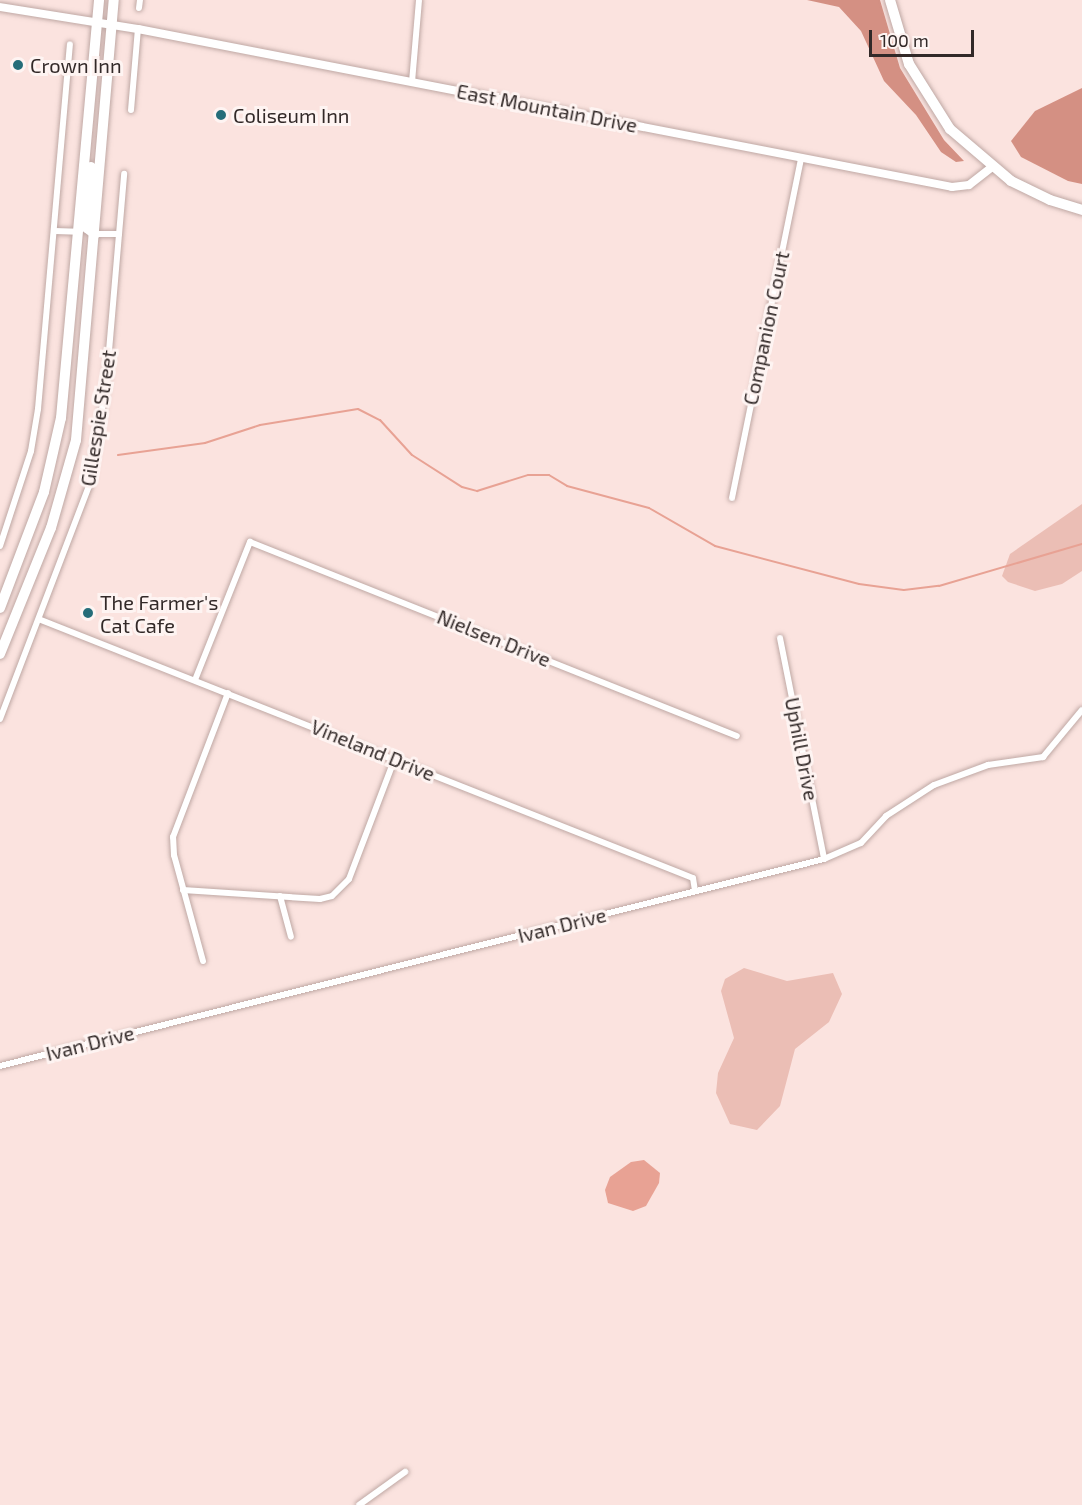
<!DOCTYPE html>
<style>
body{margin:0}
#map{position:relative;width:1082px;height:1505px;overflow:hidden;background:#fbe3df;font-family:"Exo 2",sans-serif}
div>[style]{position:absolute}
[style*='--x']{left:calc(var(--x)*1px);top:calc(var(--y)*1px);width:calc(var(--w)*1px);rotate:calc(var(--a)*1deg)}
.green>*{inset:0;background:#ebbeb5}
.forest>*{inset:0;background:#d49083}
.water>*{inset:0;background:#e8a294}
.stream>*{height:2px;margin:-1px;padding:0 1px;transform-origin:1px;border-radius:1px;background:#e8a294}
.roads{filter:drop-shadow(0 0 2px #bfa8a4) drop-shadow(0 0 2px #bfa8a4)}
.minor>*{height:6px;margin:-3px;padding:0 3px;transform-origin:3px;border-radius:3px;background:#fff}
.tertiary>*{height:8px;margin:-4px;padding:0 4px;transform-origin:4px;border-radius:4px;background:#fff}
.primary>*{height:10px;margin:-5px;padding:0 5px;transform-origin:5px;border-radius:5px;background:#fff}
.trunk>*{height:10px;margin:-5px;padding:0 5px;transform-origin:5px;border-radius:5px;background:#fff}
.dots>*{width:16px;height:16px;translate:-50% -50%;box-sizing:border-box;border:3px solid #fef4f2;border-radius:50%}
span{translate:-50% -50%;white-space:nowrap;text-align:center;line-height:1.15;-webkit-text-stroke:6px #fef4f2;paint-order:stroke}
.poi-label{font-size:20px;color:#322928}
.left{translate:0 -50%;text-align:left}
.street-label{font-size:20px;color:#322928}
.scale{position:absolute;left:869px;top:30px;width:105px;height:27px;box-sizing:border-box;border:3px solid #322928;border-top:0;padding-left:8px;font-size:18px;line-height:21px;white-space:nowrap;color:#322928;-webkit-text-stroke:4px #fef4f2;paint-order:stroke}
</style>
<div id="map">
<div class="green">
<div style="clip-path:polygon(1082px 504px,1082px 571px,1062px 584px,1035px 591px,1008px 582px,1002px 576px,1010px 554px)"></div>
<div style="clip-path:polygon(744px 968px,787px 981px,833px 973px,842px 994px,829px 1022px,795px 1049px,780px 1106px,757px 1130px,730px 1124px,716px 1093px,718px 1073px,734px 1038px,721px 991px,725px 979px)"></div>
</div>
<div class="forest">
<div style="clip-path:polygon(807px 0,880px 0,900px 68px,944px 140px,964px 161px,956px 162px,941px 152px,916px 115px,884px 81px,861px 31px,839px 7px)"></div>
<div style="clip-path:polygon(1082px 88px,1082px 184px,1068px 181px,1021px 157px,1011px 141px,1035px 111px)"></div>
</div>
<div class="water">
<div style="clip-path:polygon(644px 1160px,660px 1173px,659px 1183px,646px 1206px,633px 1211px,608px 1203px,605px 1190px,610px 1177px,631px 1162px)"></div>
</div>
<div class="stream">
<div style="--x:118;--y:455;--w:88;--a:-7.9"></div>
<div style="--x:205;--y:443;--w:58;--a:-18.1"></div>
<div style="--x:260;--y:425;--w:99;--a:-9.3"></div>
<div style="--x:358;--y:409;--w:25;--a:27"></div>
<div style="--x:380;--y:420;--w:47;--a:47.6"></div>
<div style="--x:412;--y:455;--w:59;--a:32.6"></div>
<div style="--x:462;--y:487;--w:16;--a:15"></div>
<div style="--x:477;--y:491;--w:53;--a:-17.4"></div>
<div style="--x:528;--y:475;--w:21;--a:0"></div>
<div style="--x:549;--y:475;--w:21;--a:31"></div>
<div style="--x:567;--y:486;--w:85;--a:15"></div>
<div style="--x:649;--y:508;--w:76;--a:29.9"></div>
<div style="--x:715;--y:546;--w:149;--a:14.8"></div>
<div style="--x:859;--y:584;--w:45;--a:7.6"></div>
<div style="--x:904;--y:590;--w:35;--a:-7"></div>
<div style="--x:939;--y:586;--w:149;--a:-16.4"></div>
</div>
<div class="roads">
<div class="minor">
<div style="--x:139;--y:8;--w:8;--a:-83"></div>
<div style="--x:412;--y:82;--w:82;--a:-85.1"></div>
<div style="--x:131;--y:110;--w:81;--a:-85.1"></div>
<div style="--x:55;--y:231;--w:23;--a:2"></div>
<div style="--x:95;--y:234;--w:24;--a:0"></div>
<div style="--x:732;--y:498;--w:347;--a:-78.5"></div>
<div style="--x:0;--y:546;--w:100;--a:-71.9"></div>
<div style="--x:31;--y:451;--w:43;--a:-80.5"></div>
<div style="--x:38;--y:409;--w:366;--a:-85"></div>
<div style="--x:41;--y:620;--w:701;--a:21.59"></div>
<div style="--x:693;--y:878;--w:12;--a:81"></div>
<div style="--x:780;--y:638;--w:225;--a:78.7"></div>
<div style="--x:195;--y:680;--w:149;--a:-68.3"></div>
<div style="--x:250;--y:542;--w:524;--a:21.72"></div>
<div style="--x:0;--y:719;--w:249;--a:-69.1"></div>
<div style="--x:89;--y:486;--w:101;--a:-80.4"></div>
<div style="--x:106;--y:386;--w:213;--a:-85.1"></div>
<div style="--x:183;--y:890;--w:137;--a:3.8"></div>
<div style="--x:320;--y:899;--w:12;--a:-14"></div>
<div style="--x:332;--y:896;--w:24;--a:-45"></div>
<div style="--x:349;--y:879;--w:129;--a:-69.2"></div>
<div style="--x:280;--y:896;--w:42;--a:75"></div>
<div style="--x:203;--y:961;--w:110;--a:-105.3"></div>
<div style="--x:174;--y:855;--w:18;--a:-93"></div>
<div style="--x:173;--y:837;--w:154;--a:-69.1"></div>
<div style="--x:0;--y:1066;--w:850;--a:-14.1"></div>
<div style="--x:824;--y:859;--w:40;--a:-23.4"></div>
<div style="--x:861;--y:843;--w:37;--a:-47"></div>
<div style="--x:886;--y:816;--w:57;--a:-32.9"></div>
<div style="--x:934;--y:785;--w:58;--a:-20.3"></div>
<div style="--x:988;--y:765;--w:56;--a:-8.3"></div>
<div style="--x:1043;--y:757;--w:61;--a:-50.3"></div>
<div style="--x:359;--y:1505;--w:57;--a:-35.7"></div>
</div>
<div class="tertiary">
<div style="--x:0;--y:7;--w:140;--a:9.1"></div>
<div style="--x:138;--y:29;--w:829;--a:10.98"></div>
<div style="--x:952;--y:187;--w:17;--a:-7"></div>
<div style="--x:969;--y:185;--w:28;--a:-38"></div>
</div>
<div class="primary">
<div style="--x:890;--y:0;--w:67;--a:73.5"></div>
<div style="--x:909;--y:64;--w:77;--a:57.8"></div>
<div style="--x:950;--y:129;--w:80;--a:40.4"></div>
<div style="--x:1011;--y:181;--w:43;--a:26"></div>
<div style="--x:1050;--y:200;--w:34;--a:17"></div>
</div>
<div class="trunk">
<div style="--x:91;--y:167;--w:61;--a:93.8"></div>
<div style="--x:87;--y:228;--w:10;--a:37"></div>
<div style="--x:0;--y:608;--w:124;--a:-69.2"></div>
<div style="--x:44;--y:492;--w:76;--a:-77.1"></div>
<div style="--x:61;--y:418;--w:420;--a:-84.8"></div>
<div style="--x:0;--y:654;--w:136;--a:-68"></div>
<div style="--x:51;--y:528;--w:91;--a:-74.1"></div>
<div style="--x:76;--y:440;--w:442;--a:-85.1"></div>
</div>
</div>
<div class="dots">
<div style="left:18px;top:65px;background:#256d79"></div>
<div style="left:221px;top:115px;background:#256d79"></div>
<div style="left:88px;top:613px;background:#256d79"></div>
</div>
<div class="poi-label">
<span class="left" style="left:30px;top:65px">Crown Inn</span>
<span class="left" style="left:233px;top:115px">Coliseum Inn</span>
<span class="left" style="left:100px;top:614px">The Farmer's<br>Cat Cafe</span>
</div>
<div class="street-label">
<span style="left:547px;top:108px;rotate:11deg">East Mountain Drive</span>
<span style="left:766px;top:328px;rotate:-78deg">Companion Court</span>
<span style="left:98px;top:418px;rotate:-81deg">Gillespie Street</span>
<span style="left:494px;top:638px;rotate:22deg">Nielsen Drive</span>
<span style="left:802px;top:749px;rotate:79deg">Uphill Drive</span>
<span style="left:373px;top:750px;rotate:22deg">Vineland Drive</span>
<span style="left:562px;top:925px;rotate:-14deg">Ivan Drive</span>
<span style="left:90px;top:1043px;rotate:-14deg">Ivan Drive</span>
</div>
<div class="scale">100 m</div>
</div>
